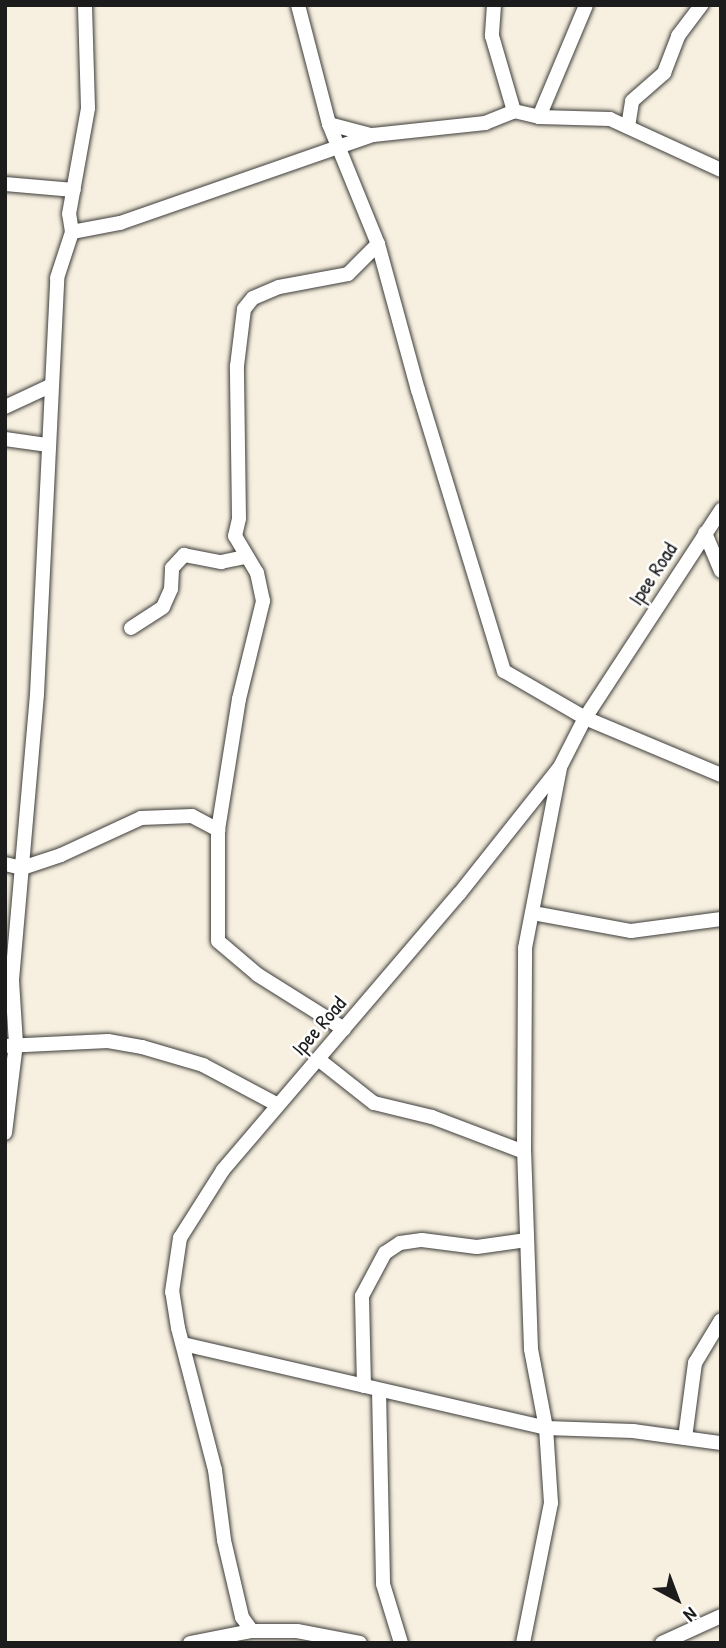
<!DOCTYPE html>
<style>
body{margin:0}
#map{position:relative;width:726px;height:1648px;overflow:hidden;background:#f7f0e0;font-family:"Patrick Hand",sans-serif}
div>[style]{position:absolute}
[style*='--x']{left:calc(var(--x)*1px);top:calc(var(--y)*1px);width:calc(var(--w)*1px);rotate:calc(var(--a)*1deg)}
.roads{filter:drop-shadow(0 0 2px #3d3c39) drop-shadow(0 0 2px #3d3c39)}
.minor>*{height:14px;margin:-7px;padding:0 7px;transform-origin:7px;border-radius:7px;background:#fff}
span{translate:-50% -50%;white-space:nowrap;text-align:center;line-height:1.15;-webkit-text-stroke:5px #fff;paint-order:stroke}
.street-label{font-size:21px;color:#1c1c1c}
.frame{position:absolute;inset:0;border:7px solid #1c1c1c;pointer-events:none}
.north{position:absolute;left:642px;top:1564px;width:70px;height:70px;-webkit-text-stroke:5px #fff;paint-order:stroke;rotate:139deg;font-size:19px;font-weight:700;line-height:28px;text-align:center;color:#1c1c1c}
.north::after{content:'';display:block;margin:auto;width:24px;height:32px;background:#1c1c1c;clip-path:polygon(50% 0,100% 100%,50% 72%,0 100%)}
</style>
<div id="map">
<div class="roads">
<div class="minor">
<div style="--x:298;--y:5;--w:123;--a:75.4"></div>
<div style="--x:329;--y:124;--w:130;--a:67.8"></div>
<div style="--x:378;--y:244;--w:151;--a:74.7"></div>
<div style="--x:418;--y:390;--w:294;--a:73"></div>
<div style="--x:504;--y:671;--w:94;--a:30.1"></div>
<div style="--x:585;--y:718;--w:147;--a:22.7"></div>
<div style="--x:494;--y:5;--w:31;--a:94"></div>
<div style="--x:492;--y:36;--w:78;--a:73.7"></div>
<div style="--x:539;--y:117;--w:121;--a:-67.2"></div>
<div style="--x:329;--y:124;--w:43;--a:14.7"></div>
<div style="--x:628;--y:127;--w:26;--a:-81"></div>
<div style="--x:632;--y:101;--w:43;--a:-41.2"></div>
<div style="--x:664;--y:73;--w:40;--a:-69"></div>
<div style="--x:678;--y:36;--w:39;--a:-53"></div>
<div style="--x:5;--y:184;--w:69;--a:5"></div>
<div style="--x:72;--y:232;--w:18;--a:-99"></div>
<div style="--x:69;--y:214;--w:108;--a:-79.8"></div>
<div style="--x:88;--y:108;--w:103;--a:-91.7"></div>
<div style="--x:5;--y:407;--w:50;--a:-25"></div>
<div style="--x:5;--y:439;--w:42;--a:8.1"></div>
<div style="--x:705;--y:533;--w:41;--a:67.2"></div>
<div style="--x:131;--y:628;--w:38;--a:-33"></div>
<div style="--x:163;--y:607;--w:20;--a:-66"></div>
<div style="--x:171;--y:589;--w:21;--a:-87"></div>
<div style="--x:172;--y:568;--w:18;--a:-47"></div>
<div style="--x:184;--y:555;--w:38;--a:11"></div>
<div style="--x:221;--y:562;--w:25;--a:-12"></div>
<div style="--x:5;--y:864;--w:17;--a:13"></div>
<div style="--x:22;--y:868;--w:41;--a:-18.4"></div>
<div style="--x:61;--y:855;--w:88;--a:-24.8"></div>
<div style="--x:141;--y:818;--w:51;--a:-2.2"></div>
<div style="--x:192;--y:816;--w:30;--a:28"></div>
<div style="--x:533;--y:913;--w:100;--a:10.4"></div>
<div style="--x:631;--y:931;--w:91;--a:-7.6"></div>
<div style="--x:344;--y:1029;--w:102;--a:-147.9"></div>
<div style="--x:258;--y:975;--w:52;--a:-139.6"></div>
<div style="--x:218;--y:941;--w:111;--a:-90"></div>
<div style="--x:218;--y:830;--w:133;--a:-80.9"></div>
<div style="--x:239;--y:699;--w:101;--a:-76.2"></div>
<div style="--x:263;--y:601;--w:29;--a:-102"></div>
<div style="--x:257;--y:573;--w:43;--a:-120.7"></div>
<div style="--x:235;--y:536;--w:18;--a:-77"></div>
<div style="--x:239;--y:518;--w:152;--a:-90.8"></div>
<div style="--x:237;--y:366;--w:57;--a:-83"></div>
<div style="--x:244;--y:309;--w:14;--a:-51"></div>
<div style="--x:253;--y:298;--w:28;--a:-23"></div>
<div style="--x:279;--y:287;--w:70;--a:-10.7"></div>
<div style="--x:348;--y:274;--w:42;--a:-45"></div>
<div style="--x:5;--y:1046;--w:103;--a:-2.8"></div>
<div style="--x:108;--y:1041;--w:35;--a:10"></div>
<div style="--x:142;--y:1047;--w:64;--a:16.4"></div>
<div style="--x:203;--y:1065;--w:85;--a:28.1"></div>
<div style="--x:318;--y:1059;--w:71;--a:38.2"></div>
<div style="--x:374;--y:1103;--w:60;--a:13.6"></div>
<div style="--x:432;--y:1117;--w:98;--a:20.8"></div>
<div style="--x:5;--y:1133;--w:90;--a:-83"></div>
<div style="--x:16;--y:1044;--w:64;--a:-93.6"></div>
<div style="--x:12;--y:980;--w:287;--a:-85"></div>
<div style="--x:37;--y:694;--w:416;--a:-87.2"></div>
<div style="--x:57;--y:278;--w:48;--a:-71.9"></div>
<div style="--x:72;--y:232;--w:49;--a:-10.6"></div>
<div style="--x:120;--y:223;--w:268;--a:-19.2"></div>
<div style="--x:373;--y:135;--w:113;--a:-6.1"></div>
<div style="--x:485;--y:123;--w:31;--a:-22"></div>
<div style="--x:514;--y:111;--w:26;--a:13"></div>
<div style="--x:539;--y:117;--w:71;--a:1.6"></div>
<div style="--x:610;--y:119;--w:122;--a:24.7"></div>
<div style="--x:183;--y:1344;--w:373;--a:13"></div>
<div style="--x:546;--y:1428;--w:87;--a:2"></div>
<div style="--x:633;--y:1431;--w:89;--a:7.8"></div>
<div style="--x:364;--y:1386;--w:90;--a:-91.3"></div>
<div style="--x:362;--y:1296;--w:49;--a:-61.9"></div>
<div style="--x:385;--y:1253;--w:18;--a:-34"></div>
<div style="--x:400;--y:1243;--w:22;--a:-8"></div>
<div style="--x:422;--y:1240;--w:55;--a:7.3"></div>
<div style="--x:477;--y:1247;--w:50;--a:-8"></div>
<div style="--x:379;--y:1390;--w:194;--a:88.8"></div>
<div style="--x:383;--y:1584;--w:62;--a:73"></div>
<div style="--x:685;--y:1438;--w:76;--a:-82.4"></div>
<div style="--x:695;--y:1363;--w:50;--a:-58.8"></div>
<div style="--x:252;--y:1631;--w:17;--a:-126"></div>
<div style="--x:242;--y:1617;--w:79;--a:-103.2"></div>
<div style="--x:224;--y:1540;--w:71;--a:-97.3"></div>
<div style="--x:215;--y:1470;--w:147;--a:-104.6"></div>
<div style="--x:178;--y:1328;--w:36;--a:-99"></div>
<div style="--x:172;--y:1292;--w:55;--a:-81.6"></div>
<div style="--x:180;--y:1238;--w:80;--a:-57.7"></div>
<div style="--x:223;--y:1170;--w:363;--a:-49.5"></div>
<div style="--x:459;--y:894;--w:162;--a:-51.5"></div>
<div style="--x:560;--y:767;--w:55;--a:-63"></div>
<div style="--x:585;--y:718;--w:249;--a:-56.8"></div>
<div style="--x:190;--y:1643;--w:63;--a:-11"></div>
<div style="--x:252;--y:1631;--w:45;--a:0"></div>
<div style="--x:297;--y:1631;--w:64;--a:10.8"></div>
<div style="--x:523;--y:1643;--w:143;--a:-78.7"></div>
<div style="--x:551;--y:1503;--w:75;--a:-93.8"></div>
<div style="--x:546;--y:1428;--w:80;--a:-100.8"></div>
<div style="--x:531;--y:1349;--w:197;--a:-92"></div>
<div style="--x:524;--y:1152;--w:204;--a:-89.7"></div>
<div style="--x:525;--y:948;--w:183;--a:-79"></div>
<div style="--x:662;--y:1643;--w:65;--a:-24.6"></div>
</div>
</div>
<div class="street-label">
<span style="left:653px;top:574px;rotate:-57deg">Ipee Road</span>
<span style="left:319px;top:1026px;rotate:-49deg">Ipee Road</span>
</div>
<div class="frame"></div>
<div class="north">N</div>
</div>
